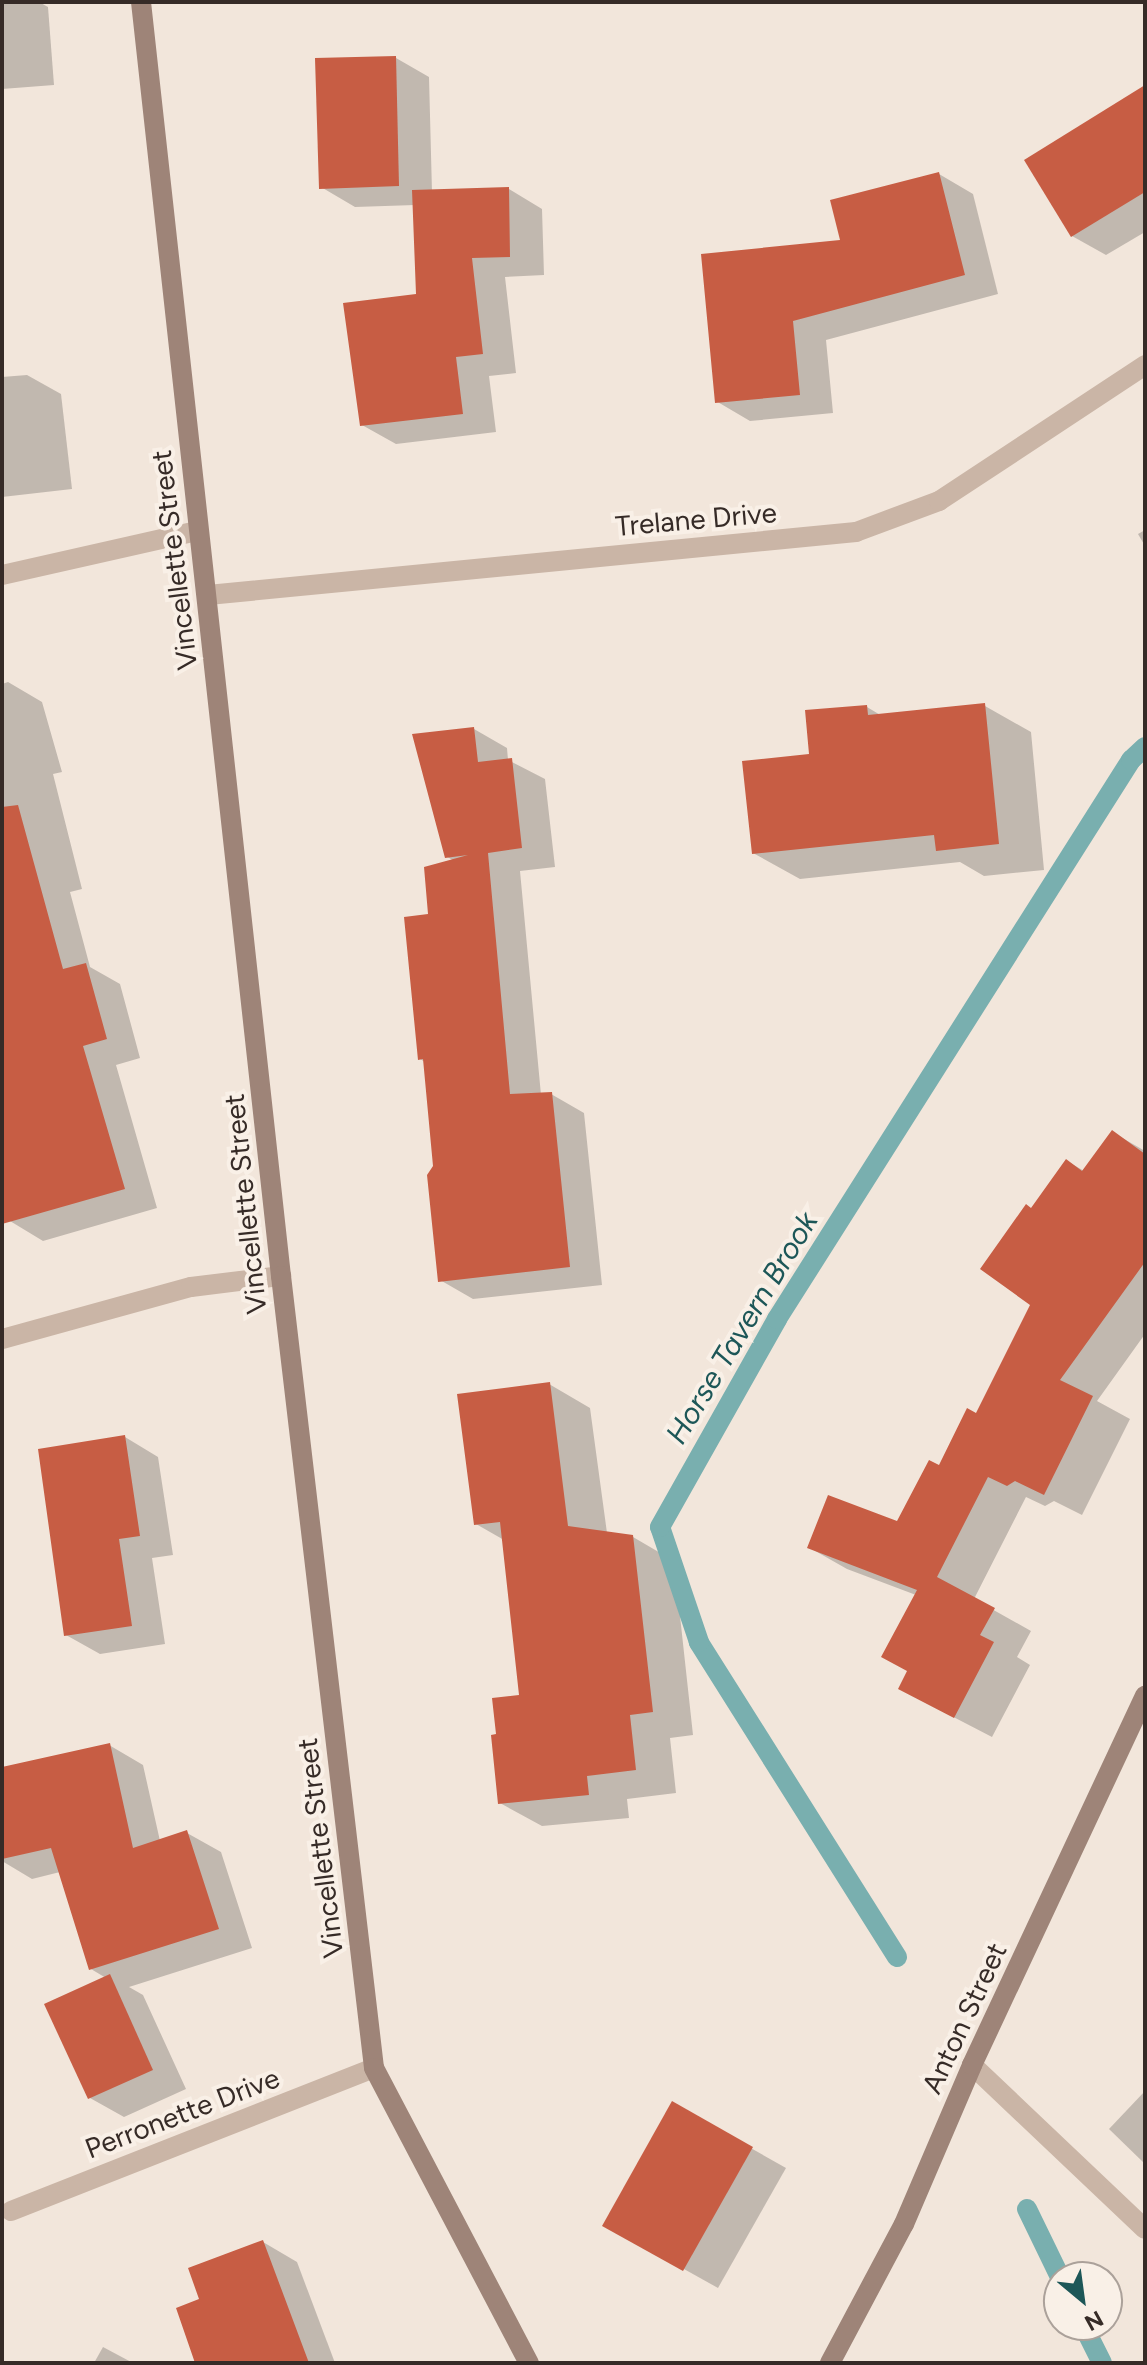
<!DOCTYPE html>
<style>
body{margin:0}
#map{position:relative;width:1147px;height:2365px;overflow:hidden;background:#f2e6db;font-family:Figtree,sans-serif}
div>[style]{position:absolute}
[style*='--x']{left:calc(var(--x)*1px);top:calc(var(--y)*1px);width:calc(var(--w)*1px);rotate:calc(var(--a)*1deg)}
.shadow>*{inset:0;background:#0003}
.stream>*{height:20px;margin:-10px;padding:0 10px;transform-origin:10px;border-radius:10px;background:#79afaf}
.building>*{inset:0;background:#c75d44}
.lane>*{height:20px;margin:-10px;padding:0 10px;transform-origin:10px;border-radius:10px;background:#cab5a6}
.street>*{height:20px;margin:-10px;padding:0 10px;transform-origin:10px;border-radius:10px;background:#cab5a6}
.secondary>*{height:20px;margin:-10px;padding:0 10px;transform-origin:10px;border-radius:10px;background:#9e8478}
span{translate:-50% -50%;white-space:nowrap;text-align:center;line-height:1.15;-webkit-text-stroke:8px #f9f0e7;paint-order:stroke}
.street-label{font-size:28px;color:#362b27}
.water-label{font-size:30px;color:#1d5758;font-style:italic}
.frame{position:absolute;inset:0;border:4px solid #362b27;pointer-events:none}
.north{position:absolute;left:1043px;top:2261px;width:80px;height:80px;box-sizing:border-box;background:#f9f0e7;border:2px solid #aba19a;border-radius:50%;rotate:151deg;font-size:22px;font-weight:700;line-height:32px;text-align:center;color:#362b27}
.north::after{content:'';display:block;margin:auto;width:28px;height:36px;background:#1d5758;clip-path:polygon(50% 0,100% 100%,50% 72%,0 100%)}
</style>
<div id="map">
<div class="shadow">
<div style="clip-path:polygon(2px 2px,39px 2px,48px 7px,54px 85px,2px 89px)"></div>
<div style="clip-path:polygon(396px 58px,429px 77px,432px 192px,509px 189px,542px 209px,544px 275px,505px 277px,516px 373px,489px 376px,496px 432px,396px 444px,362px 425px,418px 296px,415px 205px,355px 207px,321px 187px)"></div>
<div style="clip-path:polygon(1145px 88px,1145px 232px,1106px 255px,1072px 236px)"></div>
<div style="clip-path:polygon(939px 174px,973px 194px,998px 294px,826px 340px,833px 413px,750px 421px,716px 401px,842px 242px)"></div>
<div style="clip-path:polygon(27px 375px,61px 394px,72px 489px,2px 497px,2px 377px)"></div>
<div style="clip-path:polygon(1145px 530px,1145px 546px,1138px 534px)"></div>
<div style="clip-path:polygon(8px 682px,42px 702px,62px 772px,53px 774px,82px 889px,70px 892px,90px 967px,120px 984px,140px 1058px,116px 1065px,157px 1208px,43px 1241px,10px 1221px,2px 1196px,2px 684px)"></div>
<div style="clip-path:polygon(985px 706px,1031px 732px,1044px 870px,984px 876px,960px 862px,800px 879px,753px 853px,811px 756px,867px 707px,882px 716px)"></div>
<div style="clip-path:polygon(474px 729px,507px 748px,508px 760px,545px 779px,555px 867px,520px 871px,541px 1095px,551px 1094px,584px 1113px,602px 1285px,473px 1299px,440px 1280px,435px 1166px,425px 1062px,420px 1059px,430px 916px,454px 861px,446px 856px)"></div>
<div style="clip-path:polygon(1112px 1132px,1145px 1151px,1145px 1334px,1097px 1401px,1130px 1419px,1082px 1515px,1054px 1501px,1045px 1506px,1026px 1497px,974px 1599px,1031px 1631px,1017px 1657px,1030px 1665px,992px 1737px,938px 1709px,916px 1595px,847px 1569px,810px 1548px,898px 1523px,940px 1468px,977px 1415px,1032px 1304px,1032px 1210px,1067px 1161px,1084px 1171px)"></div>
<div style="clip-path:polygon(549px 1384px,590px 1408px,607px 1533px,633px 1537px,674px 1561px,693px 1735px,670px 1738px,676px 1793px,627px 1799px,629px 1818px,542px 1826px,500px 1803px,499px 1736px,521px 1697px,504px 1540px,476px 1524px)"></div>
<div style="clip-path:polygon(125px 1437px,158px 1457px,173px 1555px,152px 1558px,165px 1644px,100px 1654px,66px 1635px)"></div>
<div style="clip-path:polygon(109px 1745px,143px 1765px,160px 1841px,187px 1833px,221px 1852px,252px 1948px,129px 1987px,143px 1995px,186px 2089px,124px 2117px,90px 2098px,106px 1978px,91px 1969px,60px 1872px,32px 1879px,2px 1861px,2px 1769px)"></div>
<div style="clip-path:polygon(1145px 2091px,1145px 2164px,1109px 2129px)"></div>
<div style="clip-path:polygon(673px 2104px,786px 2168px,718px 2288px,605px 2225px)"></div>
<div style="clip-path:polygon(263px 2242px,297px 2262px,335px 2363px,197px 2363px,202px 2300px)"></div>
<div style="clip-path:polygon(103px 2347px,133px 2363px,94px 2363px)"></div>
</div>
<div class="stream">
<div style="--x:897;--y:1957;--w:372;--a:-122.2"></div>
<div style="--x:699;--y:1642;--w:121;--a:-108.7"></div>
<div style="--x:660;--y:1527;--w:239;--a:-60.6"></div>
<div style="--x:777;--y:1319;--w:662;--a:-57.65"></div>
<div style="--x:1131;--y:760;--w:19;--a:-43"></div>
<div style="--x:1027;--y:2209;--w:76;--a:64.1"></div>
<div style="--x:1083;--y:2325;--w:42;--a:63.4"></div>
</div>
<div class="building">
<div style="clip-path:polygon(396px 56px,399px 186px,319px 189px,315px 58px)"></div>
<div style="clip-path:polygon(1145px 85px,1145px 192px,1071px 237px,1024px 160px)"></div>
<div style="clip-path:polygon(939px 172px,965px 275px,793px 321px,800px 395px,715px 403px,701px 254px,840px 240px,830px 200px)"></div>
<div style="clip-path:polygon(509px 187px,510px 257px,472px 258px,483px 354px,456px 357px,463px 414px,360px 426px,343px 303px,416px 294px,412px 190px)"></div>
<div style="clip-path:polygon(985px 703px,999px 844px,936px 851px,934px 835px,752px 854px,742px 761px,809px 754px,805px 710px,867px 705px,868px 715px)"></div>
<div style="clip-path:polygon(474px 727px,478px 762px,512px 758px,522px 848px,488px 853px,510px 1094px,552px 1092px,570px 1267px,438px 1282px,427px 1175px,433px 1166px,423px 1059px,418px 1060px,404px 917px,428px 914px,424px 867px,468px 855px,445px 858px,412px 734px)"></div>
<div style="clip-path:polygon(18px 805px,63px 969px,86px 963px,107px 1039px,83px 1046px,125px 1189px,2px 1224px,2px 807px)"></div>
<div style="clip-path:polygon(1112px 1130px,1145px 1154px,1145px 1262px,1060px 1380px,1093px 1396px,1044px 1495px,1015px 1481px,1007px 1486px,988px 1477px,937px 1577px,995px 1608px,980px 1635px,994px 1642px,954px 1718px,898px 1689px,907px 1671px,881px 1657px,917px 1590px,807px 1548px,828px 1495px,897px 1521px,929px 1460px,939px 1465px,967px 1408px,976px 1413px,1030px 1305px,980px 1269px,1026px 1204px,1031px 1208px,1066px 1159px,1082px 1171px)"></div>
<div style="clip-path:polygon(550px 1382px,568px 1526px,633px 1535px,653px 1712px,630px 1715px,636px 1770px,587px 1776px,589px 1795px,498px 1804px,491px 1735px,496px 1734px,492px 1698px,519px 1695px,500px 1522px,474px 1525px,457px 1394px)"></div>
<div style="clip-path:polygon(125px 1435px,140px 1536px,119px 1539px,132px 1626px,64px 1636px,38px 1449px)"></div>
<div style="clip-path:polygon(110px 1743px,133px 1848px,187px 1830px,219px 1929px,89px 1970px,51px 1848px,2px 1859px,2px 1767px)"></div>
<div style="clip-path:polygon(110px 1974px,153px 2070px,88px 2099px,44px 2004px)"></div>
<div style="clip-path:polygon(672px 2101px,753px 2147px,683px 2271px,602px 2226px)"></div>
<div style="clip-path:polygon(263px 2240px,309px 2363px,195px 2363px,176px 2308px,199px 2299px,188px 2268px)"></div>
</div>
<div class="lane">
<div style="--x:972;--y:2065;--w:238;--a:43.5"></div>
</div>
<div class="street">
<div style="--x:2;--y:575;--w:201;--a:-12.7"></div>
<div style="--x:208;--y:595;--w:651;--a:-5.55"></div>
<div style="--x:856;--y:532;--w:89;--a:-20.5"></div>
<div style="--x:939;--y:501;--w:247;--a:-33.4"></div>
<div style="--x:2;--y:1339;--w:196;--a:-15.4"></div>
<div style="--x:191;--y:1287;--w:91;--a:-7"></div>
<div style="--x:11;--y:2211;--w:390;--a:-21.5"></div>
</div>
<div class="secondary">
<div style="--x:141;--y:2;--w:1282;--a:83.73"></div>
<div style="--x:281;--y:1276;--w:797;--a:83.3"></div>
<div style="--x:374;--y:2068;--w:333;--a:62.3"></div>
<div style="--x:830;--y:2363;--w:157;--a:-62"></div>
<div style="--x:904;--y:2224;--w:173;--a:-66.8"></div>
<div style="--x:972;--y:2065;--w:408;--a:-64.9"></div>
</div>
<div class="street-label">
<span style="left:696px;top:519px;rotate:-5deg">Trelane Drive</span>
<span style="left:174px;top:560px;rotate:-97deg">Vincellette Street</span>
<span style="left:245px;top:1204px;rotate:-96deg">Vincellette Street</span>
<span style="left:320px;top:1848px;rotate:-97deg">Vincellette Street</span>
<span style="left:964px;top:2018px;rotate:-65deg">Anton Street</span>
<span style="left:182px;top:2113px;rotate:-21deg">Perronette Drive</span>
</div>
<div class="water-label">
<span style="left:742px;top:1328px;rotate:-59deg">Horse Tavern Brook</span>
</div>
<div class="frame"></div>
<div class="north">N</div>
</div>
